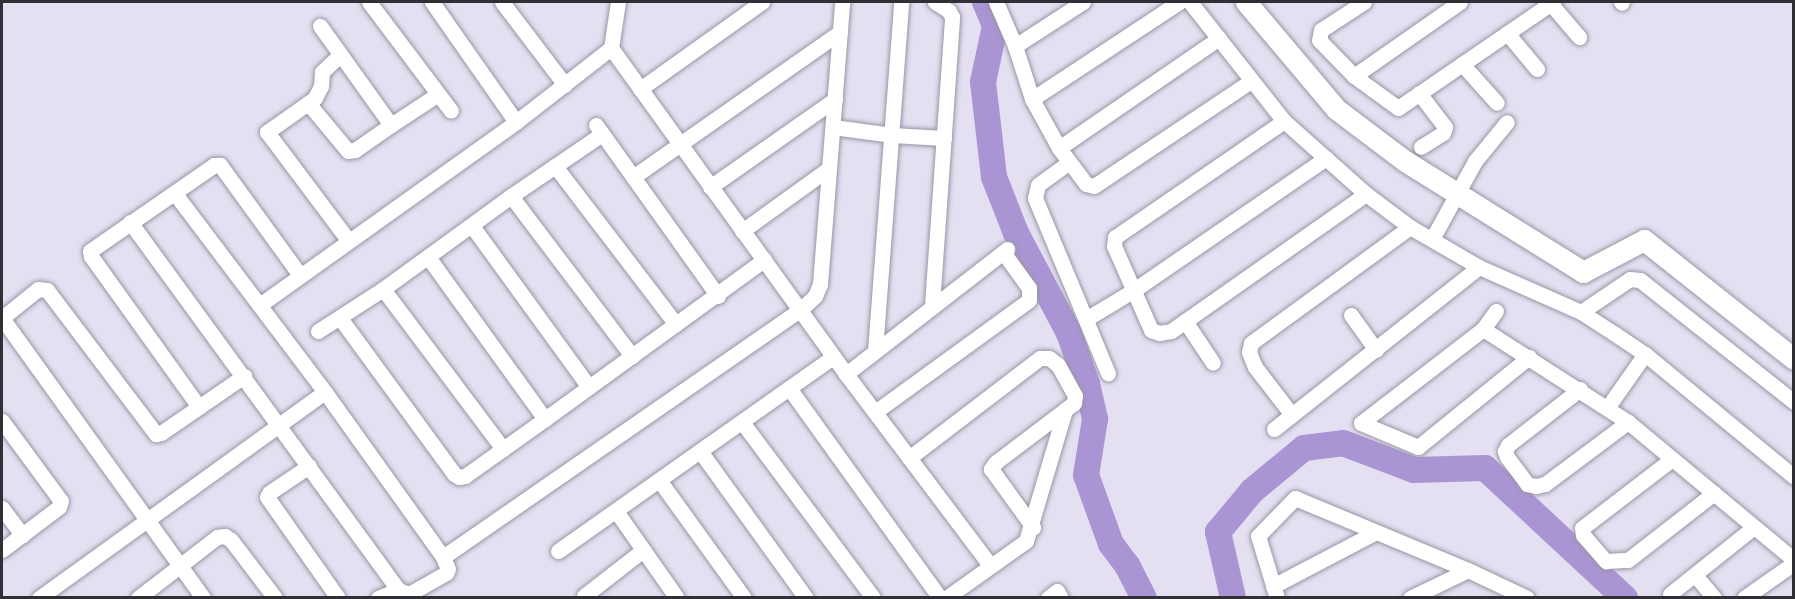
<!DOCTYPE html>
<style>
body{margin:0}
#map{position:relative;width:1795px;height:599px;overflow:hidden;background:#e4dff1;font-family:Inter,sans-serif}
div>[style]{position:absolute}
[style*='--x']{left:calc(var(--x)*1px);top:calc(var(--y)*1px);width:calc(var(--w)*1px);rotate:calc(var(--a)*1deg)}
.river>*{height:26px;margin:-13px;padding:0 13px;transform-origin:13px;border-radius:13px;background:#a995d4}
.roads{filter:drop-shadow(0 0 2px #9a95a5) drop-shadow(0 0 2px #9a95a5)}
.street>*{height:15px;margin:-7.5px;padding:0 7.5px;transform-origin:7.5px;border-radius:7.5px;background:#fff}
.secondary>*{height:21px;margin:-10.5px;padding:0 10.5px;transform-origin:10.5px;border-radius:10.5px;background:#fff}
span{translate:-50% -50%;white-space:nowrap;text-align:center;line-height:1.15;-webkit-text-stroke:5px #f1ecfe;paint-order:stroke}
.frame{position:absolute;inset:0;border:3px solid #312f36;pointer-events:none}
</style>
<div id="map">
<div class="river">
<div style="--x:985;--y:2;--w:26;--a:67"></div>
<div style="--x:995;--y:26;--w:57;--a:102.1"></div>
<div style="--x:983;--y:82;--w:96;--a:83.4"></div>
<div style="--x:994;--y:177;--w:60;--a:68.6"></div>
<div style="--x:1016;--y:233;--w:113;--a:62.1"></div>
<div style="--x:1069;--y:333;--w:54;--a:70.6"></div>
<div style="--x:1087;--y:384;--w:36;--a:77"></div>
<div style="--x:1095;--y:419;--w:57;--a:99.1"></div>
<div style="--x:1086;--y:475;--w:73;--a:70.1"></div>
<div style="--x:1111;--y:544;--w:26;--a:53"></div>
<div style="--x:1127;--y:565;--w:37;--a:63"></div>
<div style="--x:1233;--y:598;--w:68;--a:-102.8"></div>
<div style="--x:1218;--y:532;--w:53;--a:-50.3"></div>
<div style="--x:1252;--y:491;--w:67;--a:-39.6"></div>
<div style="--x:1304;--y:448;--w:39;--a:-7"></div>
<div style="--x:1343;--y:443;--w:76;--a:20.8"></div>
<div style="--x:1414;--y:470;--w:71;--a:-1.6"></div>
<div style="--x:1485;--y:468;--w:191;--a:42.9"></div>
</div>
<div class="roads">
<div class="street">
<div style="--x:369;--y:2;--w:136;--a:53"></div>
<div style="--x:432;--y:2;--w:146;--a:55"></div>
<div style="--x:502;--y:2;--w:104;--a:52.8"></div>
<div style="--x:618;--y:2;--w:47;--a:98.7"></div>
<div style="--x:611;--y:48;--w:402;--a:54.2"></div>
<div style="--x:846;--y:374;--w:239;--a:53"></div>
<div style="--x:996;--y:2;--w:48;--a:66.6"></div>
<div style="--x:1015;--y:46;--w:56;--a:72.2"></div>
<div style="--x:1032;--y:99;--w:56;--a:61.1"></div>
<div style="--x:1059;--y:148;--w:45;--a:53.1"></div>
<div style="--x:1086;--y:184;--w:8;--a:14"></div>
<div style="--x:1094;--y:186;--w:189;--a:-33.8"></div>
<div style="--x:1190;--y:2;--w:152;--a:51.7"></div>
<div style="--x:1284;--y:121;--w:110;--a:41.7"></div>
<div style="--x:1366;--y:194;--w:55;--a:36.9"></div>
<div style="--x:1410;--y:227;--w:80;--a:30.1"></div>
<div style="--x:1479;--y:267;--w:111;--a:23.8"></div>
<div style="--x:1581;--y:312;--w:40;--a:32.9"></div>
<div style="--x:1615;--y:334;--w:36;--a:34"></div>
<div style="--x:1645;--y:354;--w:193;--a:39.5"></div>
<div style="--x:1364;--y:2;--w:51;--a:146.9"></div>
<div style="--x:1321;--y:30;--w:10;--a:101"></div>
<div style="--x:1319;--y:40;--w:50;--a:45.8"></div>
<div style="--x:1354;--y:76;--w:54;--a:36"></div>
<div style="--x:1398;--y:108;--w:188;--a:-34.4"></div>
<div style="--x:1621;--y:2;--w:1;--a:45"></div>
<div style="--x:1550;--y:3;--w:45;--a:49.5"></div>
<div style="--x:1507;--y:33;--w:47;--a:50.2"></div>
<div style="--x:1015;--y:46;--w:81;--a:-32.9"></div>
<div style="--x:340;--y:55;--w:25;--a:137"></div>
<div style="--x:322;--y:72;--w:14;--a:94"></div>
<div style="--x:321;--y:86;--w:13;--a:117"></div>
<div style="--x:315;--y:98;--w:59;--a:144.7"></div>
<div style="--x:267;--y:132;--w:135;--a:53.1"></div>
<div style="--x:1462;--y:64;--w:52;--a:48.1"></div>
<div style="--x:1354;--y:76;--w:129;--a:-34.9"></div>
<div style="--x:640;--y:89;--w:150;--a:-35.5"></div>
<div style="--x:1419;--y:93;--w:43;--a:52.6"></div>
<div style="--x:1445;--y:127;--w:6;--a:108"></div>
<div style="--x:1443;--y:133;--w:26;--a:148"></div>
<div style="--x:1032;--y:99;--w:176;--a:-33.4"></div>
<div style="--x:308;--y:103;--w:62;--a:50.2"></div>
<div style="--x:348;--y:151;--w:7;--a:-8"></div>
<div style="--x:355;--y:150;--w:44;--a:-34.8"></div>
<div style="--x:391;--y:125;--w:122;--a:-125.6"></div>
<div style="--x:1284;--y:121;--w:205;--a:145.5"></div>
<div style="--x:1115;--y:237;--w:9;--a:96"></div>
<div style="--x:1114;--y:246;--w:92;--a:66.2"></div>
<div style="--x:1151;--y:330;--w:9;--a:21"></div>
<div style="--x:1159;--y:333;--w:12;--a:-9"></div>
<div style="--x:1171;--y:331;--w:238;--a:-35.1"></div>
<div style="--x:391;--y:125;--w:56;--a:-33.4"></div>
<div style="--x:596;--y:125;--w:210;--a:54.5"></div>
<div style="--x:833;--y:127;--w:60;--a:7.7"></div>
<div style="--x:892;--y:135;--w:52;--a:3.3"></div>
<div style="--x:1059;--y:148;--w:194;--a:-34.5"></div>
<div style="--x:1068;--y:163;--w:37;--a:144"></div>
<div style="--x:1038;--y:185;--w:13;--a:103"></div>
<div style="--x:1035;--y:198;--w:190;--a:67.4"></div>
<div style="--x:555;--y:166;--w:199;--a:52.6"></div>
<div style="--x:633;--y:177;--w:253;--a:-35"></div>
<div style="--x:710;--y:187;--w:153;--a:-35.1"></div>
<div style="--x:511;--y:196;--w:201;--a:52.9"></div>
<div style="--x:130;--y:222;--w:455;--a:53.9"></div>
<div style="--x:398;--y:590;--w:12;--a:20"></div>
<div style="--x:409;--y:594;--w:43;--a:-29.6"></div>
<div style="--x:446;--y:573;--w:4;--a:-63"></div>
<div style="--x:448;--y:569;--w:13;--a:-113"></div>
<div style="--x:443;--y:557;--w:203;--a:-125.6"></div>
<div style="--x:325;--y:392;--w:248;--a:-127.1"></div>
<div style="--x:472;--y:226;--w:199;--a:54"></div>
<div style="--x:742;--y:231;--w:106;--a:-35.8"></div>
<div style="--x:1432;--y:239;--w:89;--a:-61.1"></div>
<div style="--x:1475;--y:161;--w:50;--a:-50.6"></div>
<div style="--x:428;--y:257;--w:200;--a:54.2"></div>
<div style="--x:383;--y:289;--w:200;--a:53.1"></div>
<div style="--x:261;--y:304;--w:313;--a:-35.5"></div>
<div style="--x:516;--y:122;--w:120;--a:-37.9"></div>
<div style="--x:932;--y:305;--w:289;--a:-86"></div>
<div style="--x:952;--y:17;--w:7;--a:-117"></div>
<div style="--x:949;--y:11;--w:17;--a:-147"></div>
<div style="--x:1496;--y:311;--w:22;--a:126"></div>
<div style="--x:1483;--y:329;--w:154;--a:142.4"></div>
<div style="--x:1361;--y:423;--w:62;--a:22.8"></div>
<div style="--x:1418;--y:447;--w:143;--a:-39"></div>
<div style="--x:1581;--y:312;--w:59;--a:-34"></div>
<div style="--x:1630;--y:279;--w:10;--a:6"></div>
<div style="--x:1640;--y:280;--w:196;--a:38.4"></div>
<div style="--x:1351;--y:315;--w:43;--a:54.5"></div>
<div style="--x:2;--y:318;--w:345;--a:54.3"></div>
<div style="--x:2;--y:318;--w:46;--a:-38.9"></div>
<div style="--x:38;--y:289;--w:9;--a:6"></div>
<div style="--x:47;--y:290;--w:181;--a:52.9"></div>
<div style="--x:156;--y:434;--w:5;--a:-11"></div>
<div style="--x:161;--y:433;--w:101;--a:-34.5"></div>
<div style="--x:340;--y:318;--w:193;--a:53.8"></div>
<div style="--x:454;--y:474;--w:6;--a:31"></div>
<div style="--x:459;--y:477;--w:6;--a:-9"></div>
<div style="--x:465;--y:476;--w:98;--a:-35.5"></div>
<div style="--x:545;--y:419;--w:271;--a:-36"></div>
<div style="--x:1086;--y:319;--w:56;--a:-31.1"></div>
<div style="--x:1134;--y:290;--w:233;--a:-34.5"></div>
<div style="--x:1185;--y:321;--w:50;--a:56.3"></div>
<div style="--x:1483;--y:329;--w:172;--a:32.7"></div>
<div style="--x:1628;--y:422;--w:216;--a:39.7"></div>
<div style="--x:318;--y:331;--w:77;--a:-32.9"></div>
<div style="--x:383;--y:289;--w:158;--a:-36"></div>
<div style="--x:511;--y:196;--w:110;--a:-34.3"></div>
<div style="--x:875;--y:351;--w:350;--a:-85.7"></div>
<div style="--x:846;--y:374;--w:204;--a:-37.8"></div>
<div style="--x:789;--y:388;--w:259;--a:54.3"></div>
<div style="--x:1580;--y:389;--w:91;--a:142.1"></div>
<div style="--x:1508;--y:445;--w:7;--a:117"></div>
<div style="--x:1505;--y:451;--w:6;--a:72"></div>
<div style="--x:1507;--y:457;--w:34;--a:53"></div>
<div style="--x:1527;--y:484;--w:9;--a:13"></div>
<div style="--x:1536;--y:486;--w:9;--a:-13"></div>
<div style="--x:1545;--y:484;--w:104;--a:-36.8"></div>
<div style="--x:199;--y:407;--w:186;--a:-125.6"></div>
<div style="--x:91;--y:256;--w:5;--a:-101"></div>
<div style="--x:90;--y:251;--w:151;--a:-34.7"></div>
<div style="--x:214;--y:165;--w:6;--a:0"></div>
<div style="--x:220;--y:165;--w:136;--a:54"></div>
<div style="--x:1607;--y:408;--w:66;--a:-54.9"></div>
<div style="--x:875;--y:412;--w:190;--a:-36"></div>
<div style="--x:1029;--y:300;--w:12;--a:-90"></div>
<div style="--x:1029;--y:288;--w:44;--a:-125.8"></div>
<div style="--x:1292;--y:415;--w:61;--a:-127.6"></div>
<div style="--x:1255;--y:367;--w:16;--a:-112"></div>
<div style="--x:1249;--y:352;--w:9;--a:-77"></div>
<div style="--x:1251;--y:343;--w:197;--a:-36.1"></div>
<div style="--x:2;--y:421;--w:99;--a:53.6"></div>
<div style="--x:61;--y:501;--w:6;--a:108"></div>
<div style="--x:59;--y:507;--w:71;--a:143"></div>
<div style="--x:742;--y:422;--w:219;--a:53.3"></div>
<div style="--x:1274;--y:429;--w:261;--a:-38.3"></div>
<div style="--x:700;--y:451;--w:181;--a:54.2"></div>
<div style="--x:909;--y:458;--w:165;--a:-37.4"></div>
<div style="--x:1040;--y:358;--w:9;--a:0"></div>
<div style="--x:1049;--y:358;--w:11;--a:38"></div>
<div style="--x:1058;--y:365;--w:35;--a:61"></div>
<div style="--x:1075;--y:396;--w:7;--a:98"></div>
<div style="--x:1074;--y:403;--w:98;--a:142.9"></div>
<div style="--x:996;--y:462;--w:9;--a:126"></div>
<div style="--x:991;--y:469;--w:72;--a:54.1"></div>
<div style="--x:1672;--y:459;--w:113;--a:142.5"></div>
<div style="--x:1582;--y:528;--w:7;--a:82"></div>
<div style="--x:1583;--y:535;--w:35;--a:49"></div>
<div style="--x:1606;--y:561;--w:22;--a:-3"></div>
<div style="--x:1628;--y:560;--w:109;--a:-37.9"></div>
<div style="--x:309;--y:466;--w:48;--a:146"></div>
<div style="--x:269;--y:493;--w:4;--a:117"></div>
<div style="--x:267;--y:497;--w:123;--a:54.9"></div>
<div style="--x:659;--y:480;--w:145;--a:54.2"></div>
<div style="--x:2;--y:508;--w:34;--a:53"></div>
<div style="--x:616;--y:511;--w:106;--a:55"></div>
<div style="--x:558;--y:551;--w:337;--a:-35.2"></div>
<div style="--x:443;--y:557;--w:434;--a:-34.7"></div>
<div style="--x:800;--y:310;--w:21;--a:-43"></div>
<div style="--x:815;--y:296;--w:13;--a:-67"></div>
<div style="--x:820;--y:284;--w:283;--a:-85.5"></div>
<div style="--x:1695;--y:575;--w:30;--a:50"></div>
<div style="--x:1273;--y:586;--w:116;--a:-27.7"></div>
<div style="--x:1670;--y:594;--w:107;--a:-38.6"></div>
<div style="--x:584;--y:596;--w:75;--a:-37.9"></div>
<div style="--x:39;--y:598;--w:352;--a:-35.8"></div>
<div style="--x:138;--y:598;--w:100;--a:-37.7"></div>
<div style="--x:217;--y:537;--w:8;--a:-7"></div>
<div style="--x:225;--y:536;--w:7;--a:34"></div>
<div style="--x:231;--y:540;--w:73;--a:52.8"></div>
<div style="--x:378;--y:598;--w:22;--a:-22"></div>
<div style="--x:946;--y:598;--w:98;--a:-35.5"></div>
<div style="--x:1026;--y:541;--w:137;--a:-73.4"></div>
<div style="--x:1048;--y:598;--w:11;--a:-38"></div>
<div style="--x:1057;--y:591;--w:8;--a:60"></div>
<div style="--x:1277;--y:598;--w:65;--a:-107"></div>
<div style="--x:1258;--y:536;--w:53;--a:-45.8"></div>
<div style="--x:1295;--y:498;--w:187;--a:22.6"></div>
<div style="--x:1468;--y:570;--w:65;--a:25.4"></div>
<div style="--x:1410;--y:598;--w:64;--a:-25.8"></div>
<div style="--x:1744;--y:598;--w:61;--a:-35"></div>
</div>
<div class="secondary">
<div style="--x:1246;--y:2;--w:140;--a:49.9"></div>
<div style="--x:1336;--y:109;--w:86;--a:37"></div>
<div style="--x:1405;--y:161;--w:210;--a:31.9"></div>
<div style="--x:1583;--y:272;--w:69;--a:-27.7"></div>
<div style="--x:1644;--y:240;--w:191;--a:38.4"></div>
</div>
</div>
<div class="frame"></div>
</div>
